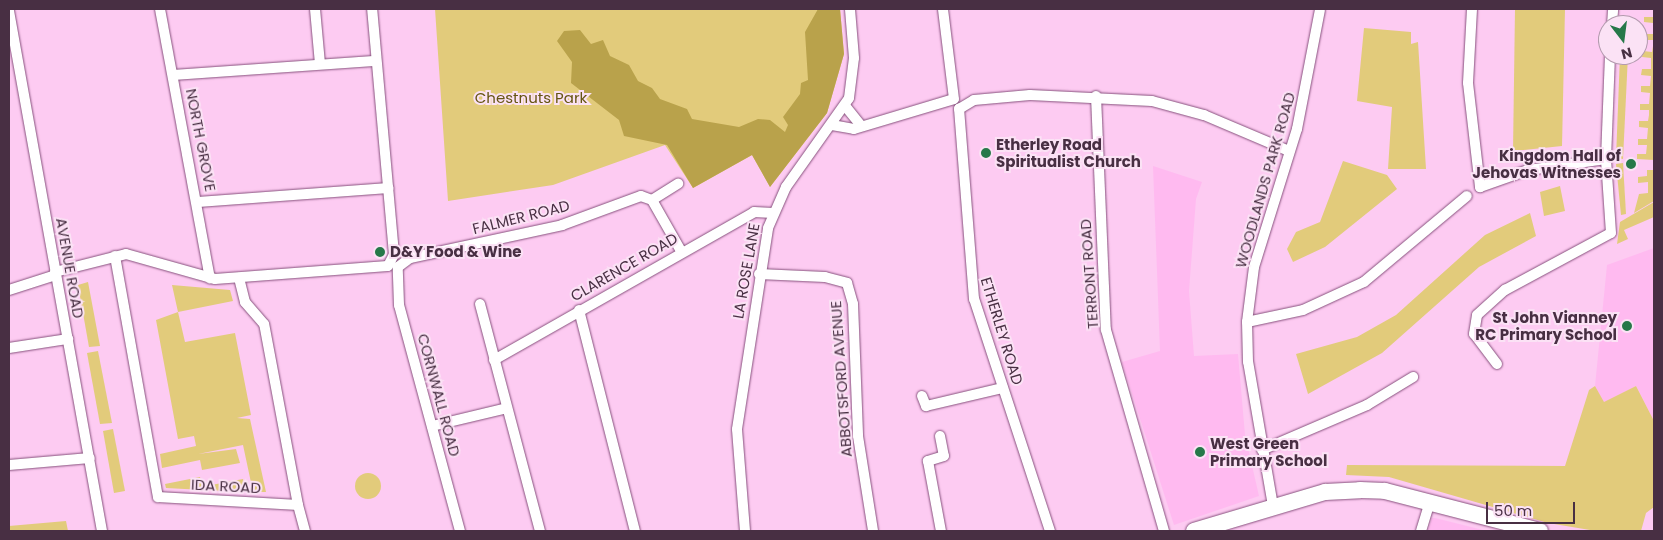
<!DOCTYPE html>
<style>
body{margin:0}
#map{position:relative;width:1663px;height:540px;overflow:hidden;background:#fdcbf2;font-family:Poppins,sans-serif}
div>[style]{position:absolute}
[style*='--x']{left:calc(var(--x)*1px);top:calc(var(--y)*1px);width:calc(var(--w)*1px);rotate:calc(var(--a)*1deg)}
.built>*{inset:0;background:#ffbaf0}
.green>*{inset:0;background:#e2cb7b}
.round{border-radius:50%}
.forest>*{inset:0;background:#b9a24b}
.roads{filter:drop-shadow(0 0 1px #87517d) drop-shadow(0 0 1px #87517d)}
.street>*{height:10px;margin:-5px;padding:0 5px;transform-origin:5px;border-radius:5px;background:#fff}
.primary>*{height:16px;margin:-8px;padding:0 8px;transform-origin:8px;border-radius:8px;background:#fff}
.dots>*{width:14px;height:14px;translate:-50% -50%;box-sizing:border-box;border:2px solid #fbe2f5;border-radius:50%}
span{translate:-50% -50%;white-space:nowrap;text-align:center;line-height:1.15;-webkit-text-stroke:4px #fbe2f5;paint-order:stroke}
.park-label{font-size:15px;color:#655513}
.street-label{font-size:15px;color:#482f43}
.poi-label{font-size:15px;color:#482f43;font-weight:700}
.left{translate:0 -50%;text-align:left}
.right{translate:-100% -50%;text-align:right}
.frame{position:absolute;inset:0;border:10px solid #482f43;pointer-events:none}
.north{position:absolute;left:1598px;top:15px;width:50px;height:50px;box-sizing:border-box;background:#fbe2f5;border:1px solid #b39aae;border-radius:50%;rotate:165deg;font-size:14px;font-weight:700;line-height:20px;text-align:center;color:#482f43}
.north::after{content:'';display:block;margin:auto;width:18px;height:22px;background:#267849;clip-path:polygon(50% 0,100% 100%,50% 72%,0 100%)}
.scale{position:absolute;left:1486px;top:502px;width:89px;height:22px;box-sizing:border-box;border:2px solid #482f43;border-top:0;padding-left:6px;font-size:15px;line-height:18px;white-space:nowrap;color:#482f43;-webkit-text-stroke:4px #fbe2f5;paint-order:stroke}
</style>
<div id="map">
<div class="built">
<div style="clip-path:polygon(1153px 166px,1202px 182px,1196px 199px,1189px 291px,1194px 356px,1238px 354px,1245px 435px,1259px 496px,1174px 525px,1122px 362px,1160px 351px)"></div>
<div style="clip-path:polygon(1654px 248px,1654px 421px,1636px 386px,1604px 403px,1595px 386px,1607px 265px)"></div>
<div style="clip-path:polygon(1432px 518px,1435px 518px,1487px 531px,1428px 531px)"></div>
</div>
<div class="green">
<div style="clip-path:polygon(435px 9px,840px 9px,844px 54px,827px 113px,770px 187px,752px 155px,693px 188px,665px 145px,553px 185px,448px 201px)"></div>
<div style="clip-path:polygon(1515px 9px,1565px 9px,1562px 146px,1513px 151px)"></div>
<div style="clip-path:polygon(1654px 9px,1654px 160px,1637px 159px,1637px 154px,1646px 154px,1647px 145px,1638px 145px,1638px 139px,1647px 139px,1648px 128px,1639px 127px,1639px 121px,1648px 121px,1649px 115px,1649px 110px,1640px 110px,1640px 104px,1649px 104px,1650px 93px,1641px 92px,1641px 86px,1650px 86px,1651px 76px,1641px 75px,1642px 69px,1651px 69px,1651px 58px,1642px 57px,1643px 51px,1652px 52px,1653px 46px,1653px 40px,1644px 40px,1644px 34px,1653px 34px,1653px 23px,1644px 22px,1644px 17px,1654px 17px)"></div>
<div style="clip-path:polygon(1364px 28px,1411px 32px,1411px 44px,1418px 42px,1426px 169px,1388px 169px,1392px 107px,1357px 101px)"></div>
<div style="clip-path:polygon(1620px 55px,1628px 55px,1623px 159px,1616px 158px)"></div>
<div style="clip-path:polygon(1343px 161px,1387px 175px,1397px 189px,1325px 247px,1293px 262px,1287px 249px,1296px 232px,1320px 222px)"></div>
<div style="clip-path:polygon(1623px 163px,1626px 214px,1621px 215px,1616px 164px)"></div>
<div style="clip-path:polygon(1647px 170px,1654px 170px,1654px 201px,1634px 213px,1639px 194px,1648px 193px,1648px 182px,1638px 183px,1638px 177px,1647px 176px)"></div>
<div style="clip-path:polygon(1560px 186px,1565px 211px,1544px 216px,1540px 192px)"></div>
<div style="clip-path:polygon(1654px 202px,1654px 217px,1624px 230px,1628px 239px,1617px 244px,1620px 222px)"></div>
<div style="clip-path:polygon(1530px 213px,1536px 236px,1479px 267px,1382px 353px,1308px 394px,1296px 354px,1357px 337px,1396px 315px,1485px 235px)"></div>
<div style="clip-path:polygon(88px 282px,100px 346px,89px 347px,78px 285px)"></div>
<div style="clip-path:polygon(172px 285px,230px 290px,233px 301px,178px 312px,185px 342px,235px 333px,251px 415px,237px 418px,250px 419px,266px 492px,253px 492px,243px 445px,198px 454px,236px 449px,240px 463px,202px 470px,200px 460px,162px 468px,160px 454px,196px 446px,194px 436px,178px 439px,156px 320px,178px 312px)"></div>
<div style="clip-path:polygon(98px 351px,112px 423px,100px 424px,87px 353px)"></div>
<div style="clip-path:polygon(1595px 386px,1604px 402px,1636px 386px,1654px 421px,1654px 507px,1646px 513px,1641px 531px,1596px 531px,1548px 523px,1389px 477px,1346px 475px,1347px 465px,1565px 466px,1589px 390px)"></div>
<div style="clip-path:polygon(113px 429px,125px 491px,114px 493px,103px 431px)"></div>
<div class="round" style="left:355px;top:473px;width:26px;height:26px"></div>
<div style="clip-path:polygon(200px 477px,203px 490px,166px 488px,165px 484px)"></div>
<div style="clip-path:polygon(243px 479px,246px 492px,206px 490px,206px 486px)"></div>
<div style="clip-path:polygon(66px 521px,68px 531px,9px 531px,9px 526px)"></div>
</div>
<div class="forest">
<div style="clip-path:polygon(818px 9px,840px 9px,844px 54px,827px 113px,770px 187px,752px 155px,693px 188px,667px 145px,624px 136px,619px 120px,571px 83px,572px 62px,557px 41px,564px 31px,580px 30px,591px 44px,603px 40px,610px 56px,629px 65px,638px 81px,652px 88px,660px 99px,687px 109px,692px 119px,739px 127px,758px 119px,770px 120px,785px 132px,788px 125px,783px 117px,800px 94px,801px 83px,808px 80px,805px 32px)"></div>
</div>
<div class="roads">
<div class="street">
<div style="--x:160;--y:9;--w:274;--a:79.5"></div>
<div style="--x:315;--y:9;--w:55;--a:84.8"></div>
<div style="--x:1472;--y:9;--w:74;--a:93.1"></div>
<div style="--x:1468;--y:83;--w:105;--a:83.4"></div>
<div style="--x:1480;--y:187;--w:51;--a:-19.5"></div>
<div style="--x:1528;--y:170;--w:79;--a:-8"></div>
<div style="--x:9;--y:11;--w:528;--a:79.86"></div>
<div style="--x:1612;--y:25;--w:16;--a:-86"></div>
<div style="--x:173;--y:75;--w:201;--a:-4"></div>
<div style="--x:1096;--y:96;--w:234;--a:87.6"></div>
<div style="--x:1106;--y:330;--w:209;--a:73.9"></div>
<div style="--x:846;--y:107;--w:22;--a:51"></div>
<div style="--x:832;--y:125;--w:22;--a:10"></div>
<div style="--x:854;--y:129;--w:104;--a:-16.7"></div>
<div style="--x:954;--y:99;--w:91;--a:-97"></div>
<div style="--x:652;--y:200;--w:31;--a:-32"></div>
<div style="--x:198;--y:202;--w:191;--a:-4.2"></div>
<div style="--x:115;--y:256;--w:245;--a:79.9"></div>
<div style="--x:158;--y:497;--w:140;--a:3.3"></div>
<div style="--x:298;--y:505;--w:184;--a:-100.6"></div>
<div style="--x:264;--y:324;--w:29;--a:-131"></div>
<div style="--x:245;--y:302;--w:25;--a:-104"></div>
<div style="--x:55;--y:272;--w:73;--a:-14.2"></div>
<div style="--x:126;--y:254;--w:92;--a:15.7"></div>
<div style="--x:215;--y:279;--w:173;--a:-4.3"></div>
<div style="--x:388;--y:266;--w:13;--a:-63"></div>
<div style="--x:394;--y:254;--w:246;--a:-95.1"></div>
<div style="--x:759;--y:274;--w:66;--a:2.6"></div>
<div style="--x:825;--y:277;--w:23;--a:15"></div>
<div style="--x:847;--y:283;--w:22;--a:74"></div>
<div style="--x:853;--y:304;--w:132;--a:87.8"></div>
<div style="--x:858;--y:436;--w:96;--a:81"></div>
<div style="--x:9;--y:290;--w:49;--a:-17.7"></div>
<div style="--x:480;--y:304;--w:235;--a:75.2"></div>
<div style="--x:579;--y:310;--w:228;--a:75.8"></div>
<div style="--x:1247;--y:322;--w:57;--a:-12.1"></div>
<div style="--x:1303;--y:310;--w:67;--a:-24.7"></div>
<div style="--x:1364;--y:282;--w:134;--a:-39.9"></div>
<div style="--x:9;--y:348;--w:60;--a:-8.7"></div>
<div style="--x:494;--y:360;--w:299;--a:-29.6"></div>
<div style="--x:754;--y:212;--w:19;--a:3"></div>
<div style="--x:1497;--y:364;--w:38;--a:-127"></div>
<div style="--x:1474;--y:334;--w:19;--a:-81"></div>
<div style="--x:1477;--y:315;--w:38;--a:-42"></div>
<div style="--x:1505;--y:290;--w:120;--a:-28.3"></div>
<div style="--x:1611;--y:233;--w:74;--a:-93.9"></div>
<div style="--x:1606;--y:159;--w:104;--a:-87.8"></div>
<div style="--x:922;--y:396;--w:11;--a:68"></div>
<div style="--x:926;--y:406;--w:79;--a:-13.2"></div>
<div style="--x:432;--y:426;--w:77;--a:-13.5"></div>
<div style="--x:940;--y:436;--w:20;--a:79"></div>
<div style="--x:944;--y:456;--w:17;--a:163"></div>
<div style="--x:928;--y:461;--w:71;--a:79.5"></div>
<div style="--x:1262;--y:450;--w:114;--a:-23.2"></div>
<div style="--x:1367;--y:405;--w:54;--a:-31.3"></div>
<div style="--x:9;--y:465;--w:81;--a:-4.9"></div>
<div style="--x:298;--y:505;--w:27;--a:75"></div>
<div style="--x:1273;--y:506;--w:146;--a:-99.8"></div>
<div style="--x:1248;--y:362;--w:40;--a:-91.4"></div>
<div style="--x:1247;--y:322;--w:55;--a:-82.7"></div>
<div style="--x:1254;--y:267;--w:145;--a:-72.7"></div>
<div style="--x:1297;--y:129;--w:121;--a:-79.1"></div>
<div style="--x:460;--y:531;--w:234;--a:-105.1"></div>
<div style="--x:399;--y:305;--w:38;--a:-92"></div>
<div style="--x:398;--y:267;--w:15;--a:-37"></div>
<div style="--x:410;--y:258;--w:156;--a:-12.2"></div>
<div style="--x:562;--y:225;--w:84;--a:-20.2"></div>
<div style="--x:641;--y:196;--w:12;--a:20"></div>
<div style="--x:652;--y:200;--w:59;--a:60.4"></div>
<div style="--x:745;--y:531;--w:102;--a:-94.5"></div>
<div style="--x:737;--y:429;--w:203;--a:-81.2"></div>
<div style="--x:768;--y:228;--w:45;--a:-66.3"></div>
<div style="--x:786;--y:187;--w:109;--a:-54.7"></div>
<div style="--x:849;--y:98;--w:40;--a:-82.9"></div>
<div style="--x:854;--y:58;--w:49;--a:-94.7"></div>
<div style="--x:1050;--y:531;--w:244;--a:-108.1"></div>
<div style="--x:974;--y:299;--w:191;--a:-94.5"></div>
<div style="--x:959;--y:109;--w:17;--a:-31"></div>
<div style="--x:974;--y:100;--w:56;--a:-5.1"></div>
<div style="--x:1030;--y:95;--w:122;--a:2.8"></div>
<div style="--x:1152;--y:101;--w:54;--a:15.1"></div>
<div style="--x:1204;--y:115;--w:92;--a:23"></div>
<div style="--x:1421;--y:531;--w:30;--a:-73"></div>
</div>
<div class="primary">
<div style="--x:1194;--y:531;--w:137;--a:-16.6"></div>
<div style="--x:1325;--y:492;--w:35;--a:-3"></div>
<div style="--x:1360;--y:490;--w:25;--a:2"></div>
<div style="--x:1385;--y:491;--w:160;--a:14.5"></div>
</div>
</div>
<div class="dots">
<div style="left:986px;top:153px;background:#267849"></div>
<div style="left:1631px;top:164px;background:#267849"></div>
<div style="left:380px;top:252px;background:#267849"></div>
<div style="left:1627px;top:326px;background:#267849"></div>
<div style="left:1200px;top:452px;background:#267849"></div>
</div>
<div class="park-label">
<span style="left:531px;top:98px">Chestnuts Park</span>
</div>
<div class="street-label">
<span style="left:201px;top:140px;rotate:79deg">NORTH GROVE</span>
<span style="left:1265px;top:180px;rotate:-74deg">WOODLANDS PARK ROAD</span>
<span style="left:521px;top:217px;rotate:-14deg">FALMER ROAD</span>
<span style="left:624px;top:267px;rotate:-30deg">CLARENCE ROAD</span>
<span style="left:70px;top:268px;rotate:80deg">AVENUE ROAD</span>
<span style="left:746px;top:271px;rotate:-80deg">LA ROSE LANE</span>
<span style="left:1089px;top:274px;rotate:-94deg">TERRONT ROAD</span>
<span style="left:1002px;top:331px;rotate:73deg">ETHERLEY ROAD</span>
<span style="left:841px;top:379px;rotate:-94deg">ABBOTSFORD AVENUE</span>
<span style="left:439px;top:395px;rotate:75deg">CORNWALL ROAD</span>
<span style="left:226px;top:486px;rotate:3deg">IDA ROAD</span>
</div>
<div class="poi-label">
<span class="left" style="left:996px;top:153px">Etherley Road<br>Spiritualist Church</span>
<span class="right" style="left:1621px;top:164px">Kingdom Hall of<br>Jehovas Witnesses</span>
<span class="left" style="left:390px;top:252px">D&amp;Y Food &amp; Wine</span>
<span class="right" style="left:1617px;top:326px">St John Vianney<br>RC Primary School</span>
<span class="left" style="left:1210px;top:452px">West Green<br>Primary School</span>
</div>
<div class="frame"></div>
<div class="north">N</div>
<div class="scale">50 m</div>
</div>
